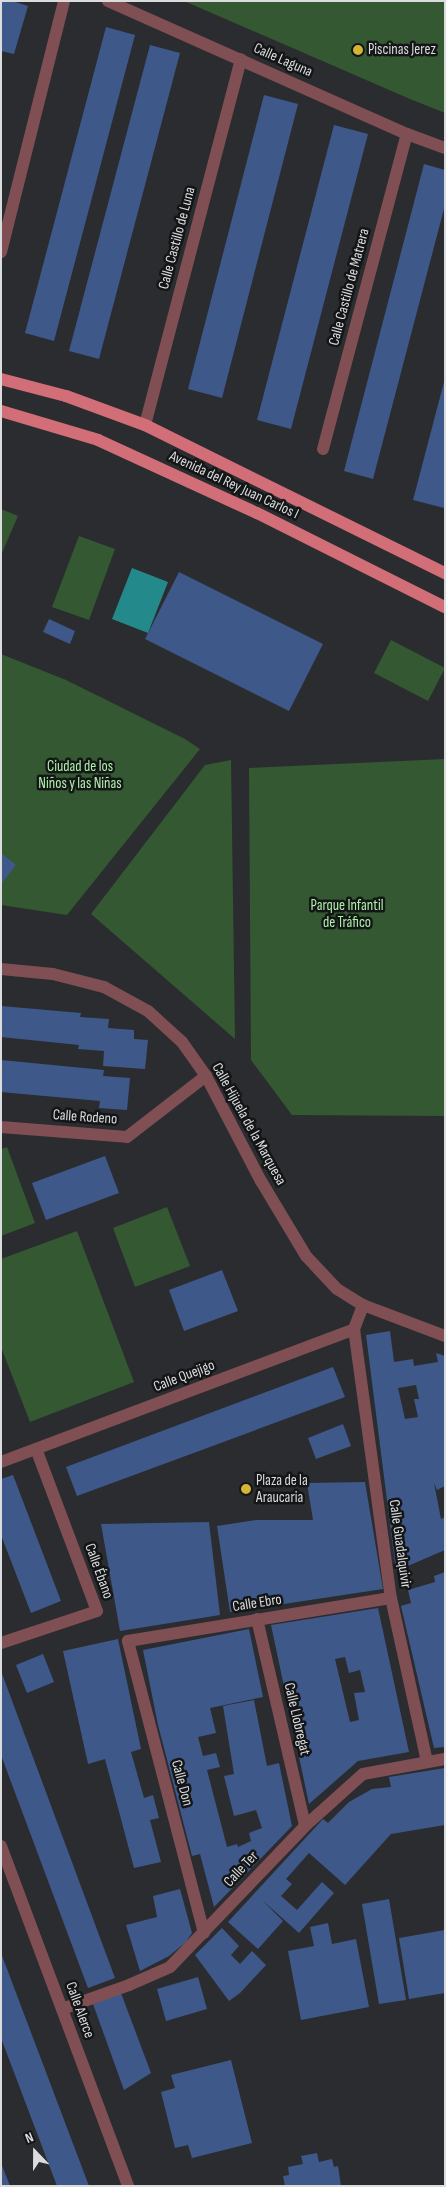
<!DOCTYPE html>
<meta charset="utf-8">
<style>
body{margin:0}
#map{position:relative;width:446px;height:2187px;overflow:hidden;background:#2b2c2f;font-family:"Sofia Sans Condensed",sans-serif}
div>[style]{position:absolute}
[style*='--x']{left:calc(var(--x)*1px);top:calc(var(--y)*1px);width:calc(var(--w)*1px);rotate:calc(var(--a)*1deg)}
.green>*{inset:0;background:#345832}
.water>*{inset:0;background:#23898b}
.building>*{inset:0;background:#3e588a}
.minor>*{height:12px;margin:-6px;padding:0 6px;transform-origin:6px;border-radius:6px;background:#804f53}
.major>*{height:12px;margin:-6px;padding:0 6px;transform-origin:6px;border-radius:6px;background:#d26e77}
.dots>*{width:14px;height:14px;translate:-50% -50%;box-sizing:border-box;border:2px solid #141516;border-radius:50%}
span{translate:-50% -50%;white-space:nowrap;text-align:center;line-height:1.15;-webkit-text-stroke:5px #141516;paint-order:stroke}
.poi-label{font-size:15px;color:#dbdcdd}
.left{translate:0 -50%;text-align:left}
.street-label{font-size:15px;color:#dbdcdd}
.park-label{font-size:15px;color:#adf1a8}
.frame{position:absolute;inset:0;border:2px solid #dbdcdd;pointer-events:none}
.north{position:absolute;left:10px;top:2127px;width:50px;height:50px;-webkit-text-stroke:4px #141516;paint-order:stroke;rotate:338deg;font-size:14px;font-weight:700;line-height:20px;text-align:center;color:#dbdcdd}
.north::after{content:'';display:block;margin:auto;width:18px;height:22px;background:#dbdcdd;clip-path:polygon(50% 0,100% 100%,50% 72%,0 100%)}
</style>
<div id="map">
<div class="green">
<div style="clip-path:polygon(184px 1px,445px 1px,445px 113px,410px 99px)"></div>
<div style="clip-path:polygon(1px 509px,18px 516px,1px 555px)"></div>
<div style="clip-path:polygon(79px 536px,115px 549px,89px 620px,52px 607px)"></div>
<div style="clip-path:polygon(391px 640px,445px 668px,428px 701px,374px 673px)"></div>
<div style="clip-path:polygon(1px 654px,66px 680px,185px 739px,200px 749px,67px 915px,1px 905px)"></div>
<div style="clip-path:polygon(445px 759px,445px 1116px,292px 1115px,251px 1060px,249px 768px)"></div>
<div style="clip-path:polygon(231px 760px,235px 1039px,91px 914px,205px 765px)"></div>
<div style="clip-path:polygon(7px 1147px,35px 1223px,1px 1236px,1px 1149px)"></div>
<div style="clip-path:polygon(167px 1207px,190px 1266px,135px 1287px,113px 1228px)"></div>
<div style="clip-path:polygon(77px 1231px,134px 1382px,30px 1422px,1px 1347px,1px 1259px)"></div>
</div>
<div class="water">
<div style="clip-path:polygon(132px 568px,168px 582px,148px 633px,112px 619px)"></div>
</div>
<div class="building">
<div style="clip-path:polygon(1px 1px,12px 1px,28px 6px,14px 54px,1px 51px)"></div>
<div style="clip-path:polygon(106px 27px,135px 35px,54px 341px,25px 333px)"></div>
<div style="clip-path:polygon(150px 45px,180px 53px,99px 359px,69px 351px)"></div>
<div style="clip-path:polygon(264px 95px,298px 104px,222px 398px,188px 389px)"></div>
<div style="clip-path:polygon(334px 125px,368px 134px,291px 429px,257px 420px)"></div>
<div style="clip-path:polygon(424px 164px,445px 170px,445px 205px,373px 479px,344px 471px)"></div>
<div style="clip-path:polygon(444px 382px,445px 505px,444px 508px,413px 500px)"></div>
<div style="clip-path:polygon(179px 572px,323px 644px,289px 711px,145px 639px)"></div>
<div style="clip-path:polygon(49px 619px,75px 631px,70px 644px,43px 632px)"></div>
<div style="clip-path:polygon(1px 853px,16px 865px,1px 884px)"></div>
<div style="clip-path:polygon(1px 1006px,81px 1013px,80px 1017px,109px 1019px,108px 1028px,134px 1030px,134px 1039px,148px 1040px,145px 1069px,103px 1066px,104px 1051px,78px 1049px,79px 1045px,1px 1037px)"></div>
<div style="clip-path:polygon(1px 1060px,104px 1070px,103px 1076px,130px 1078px,127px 1110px,99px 1108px,100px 1101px,1px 1092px)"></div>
<div style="clip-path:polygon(105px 1156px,119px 1193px,46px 1220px,32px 1183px)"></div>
<div style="clip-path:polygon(222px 1270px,238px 1311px,184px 1331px,169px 1290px)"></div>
<div style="clip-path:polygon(evenodd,390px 1331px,394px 1362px,413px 1359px,414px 1366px,438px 1362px,436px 1353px,445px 1356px,445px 1486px,437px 1490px,434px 1483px,441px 1519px,445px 1517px,445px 1550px,396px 1571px,366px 1335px,390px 1331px,416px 1385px,419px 1399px,414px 1399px,418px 1417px,405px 1419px,398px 1388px,416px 1385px)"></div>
<div style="clip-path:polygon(333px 1367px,345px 1397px,77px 1496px,66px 1467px)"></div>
<div style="clip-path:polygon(343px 1424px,351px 1446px,316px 1459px,308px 1438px)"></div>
<div style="clip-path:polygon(13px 1475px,61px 1601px,31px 1613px,1px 1535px,1px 1479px)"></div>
<div style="clip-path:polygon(365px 1482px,383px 1589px,230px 1612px,217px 1526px,256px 1520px,313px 1520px,307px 1483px)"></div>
<div style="clip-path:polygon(209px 1522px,220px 1615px,120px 1631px,101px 1524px)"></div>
<div style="clip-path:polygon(445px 1572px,445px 1747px,434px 1748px,401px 1606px,411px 1603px,408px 1590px,435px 1582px,434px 1576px)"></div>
<div style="clip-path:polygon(evenodd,378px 1608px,409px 1752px,358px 1761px,309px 1804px,271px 1625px,378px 1608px,345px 1657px,349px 1673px,360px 1670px,365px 1692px,354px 1693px,359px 1720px,350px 1722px,335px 1659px,345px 1657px)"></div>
<div style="clip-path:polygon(249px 1629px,263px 1697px,210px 1708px,216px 1733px,198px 1737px,203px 1756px,216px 1753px,220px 1767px,207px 1770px,227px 1847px,237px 1844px,238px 1847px,251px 1841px,249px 1833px,262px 1828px,256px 1810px,234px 1816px,224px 1776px,234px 1774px,223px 1706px,254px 1700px,267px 1766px,279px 1763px,292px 1826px,214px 1907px,200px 1854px,192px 1856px,158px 1725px,143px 1650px)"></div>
<div style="clip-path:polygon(118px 1639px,141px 1749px,131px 1752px,144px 1798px,153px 1795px,159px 1818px,150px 1820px,161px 1862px,134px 1868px,105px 1759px,88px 1764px,63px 1651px)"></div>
<div style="clip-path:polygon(43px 1654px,54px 1682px,27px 1693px,16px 1665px)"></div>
<div style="clip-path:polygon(1px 1671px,115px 1978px,88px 1988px,1px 1755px)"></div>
<div style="clip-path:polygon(445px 1768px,445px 1825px,391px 1834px,345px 1885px,309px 1853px,286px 1879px,292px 1884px,281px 1896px,297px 1910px,322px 1882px,334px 1893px,299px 1933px,262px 1900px,283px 1921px,258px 1949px,228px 1922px,323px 1819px,328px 1823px,349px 1802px,372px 1789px,391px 1787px,389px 1777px)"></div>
<div style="clip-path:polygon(180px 1889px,192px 1933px,186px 1942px,169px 1956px,140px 1971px,126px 1925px,157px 1917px,153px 1896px)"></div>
<div style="clip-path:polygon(389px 1899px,406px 2000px,379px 2004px,362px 1904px)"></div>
<div style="clip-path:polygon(328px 1923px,332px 1944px,356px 1939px,369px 2007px,301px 2020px,288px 1951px,314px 1946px,310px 1927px)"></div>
<div style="clip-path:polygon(222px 1928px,239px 1946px,231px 1955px,240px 1964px,252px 1951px,266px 1965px,240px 1993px,229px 2001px,195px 1955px)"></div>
<div style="clip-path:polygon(445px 1930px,445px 1993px,409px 1999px,399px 1938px)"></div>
<div style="clip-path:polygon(1px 1953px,89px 2186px,57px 2186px,1px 2038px)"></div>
<div style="clip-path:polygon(198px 1977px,207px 2009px,166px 2021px,157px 1989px)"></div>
<div style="clip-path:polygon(121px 1993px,151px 2073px,124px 2090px,93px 2004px)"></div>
<div style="clip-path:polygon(231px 2060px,252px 2143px,192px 2158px,188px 2145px,175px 2148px,161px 2092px,175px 2088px,171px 2075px)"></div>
<div style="clip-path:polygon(317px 2153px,319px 2162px,332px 2159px,334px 2167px,338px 2166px,341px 2186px,285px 2186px,283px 2176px,289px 2175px,288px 2167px,303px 2164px,301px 2156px)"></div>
<div style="clip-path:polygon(1px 2163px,10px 2186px,1px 2186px)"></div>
</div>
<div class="minor">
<div style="--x:108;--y:1;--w:327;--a:24"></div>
<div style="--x:407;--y:134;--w:40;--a:20.2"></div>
<div style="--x:1;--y:252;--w:259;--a:-75.9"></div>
<div style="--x:145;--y:425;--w:378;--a:-75.3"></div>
<div style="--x:323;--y:449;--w:326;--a:-75.1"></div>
<div style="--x:1;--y:969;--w:52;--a:5.5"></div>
<div style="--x:53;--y:974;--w:53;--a:14.3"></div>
<div style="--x:104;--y:987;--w:50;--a:28.6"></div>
<div style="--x:148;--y:1011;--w:46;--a:42.4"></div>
<div style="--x:182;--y:1042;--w:42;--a:54.8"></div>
<div style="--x:206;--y:1076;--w:119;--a:62.4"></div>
<div style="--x:261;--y:1181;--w:87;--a:59"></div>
<div style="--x:306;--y:1256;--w:45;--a:46.8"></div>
<div style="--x:337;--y:1289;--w:31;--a:32"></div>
<div style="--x:363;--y:1305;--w:88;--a:20.7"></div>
<div style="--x:1;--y:1127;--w:126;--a:4.5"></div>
<div style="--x:127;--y:1137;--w:100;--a:-37.7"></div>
<div style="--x:354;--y:1329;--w:272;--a:82.2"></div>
<div style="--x:391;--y:1598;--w:168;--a:77.6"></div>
<div style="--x:1;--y:1462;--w:377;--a:-20.6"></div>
<div style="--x:354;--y:1329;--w:26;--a:-69"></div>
<div style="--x:257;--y:1619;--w:212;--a:76.9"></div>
<div style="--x:1;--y:1643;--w:101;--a:-18.4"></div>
<div style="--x:97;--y:1611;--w:173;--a:-110.6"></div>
<div style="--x:1;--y:1846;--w:363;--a:69.5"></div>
<div style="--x:204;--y:1933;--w:302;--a:-104.6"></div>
<div style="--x:128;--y:1641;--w:266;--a:-9.3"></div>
<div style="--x:62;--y:2009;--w:71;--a:-19.7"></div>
<div style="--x:129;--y:1985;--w:45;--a:-23.7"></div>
<div style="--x:170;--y:1967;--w:195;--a:-46.2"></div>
<div style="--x:305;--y:1826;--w:78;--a:-41.9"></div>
<div style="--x:363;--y:1774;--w:83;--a:-10.4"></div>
</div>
<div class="major">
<div style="--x:1;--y:379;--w:67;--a:14.7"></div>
<div style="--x:66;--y:396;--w:84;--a:20.2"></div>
<div style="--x:145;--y:425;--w:335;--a:26.3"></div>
<div style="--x:1;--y:411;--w:101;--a:16.6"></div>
<div style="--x:98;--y:440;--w:175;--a:24.7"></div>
<div style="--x:257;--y:513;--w:210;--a:26.6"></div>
</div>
<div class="dots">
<div style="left:358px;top:50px;background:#d6b534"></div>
<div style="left:246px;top:1489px;background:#d6b534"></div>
</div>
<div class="poi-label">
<span class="left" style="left:368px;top:50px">Piscinas Jerez</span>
<span class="left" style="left:256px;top:1489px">Plaza de la<br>Araucaria</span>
</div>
<div class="street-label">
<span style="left:283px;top:60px;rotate:24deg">Calle Laguna</span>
<span style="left:177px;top:238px;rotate:-75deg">Calle Castillo de Luna</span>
<span style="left:349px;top:287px;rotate:-75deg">Calle Castillo de Matrera</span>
<span style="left:234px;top:485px;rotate:25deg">Avenida del Rey Juan Carlos I</span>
<span style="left:85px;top:1117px;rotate:4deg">Calle Rodeno</span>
<span style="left:249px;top:1124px;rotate:61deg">Calle Hijuela de la Marquesa</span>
<span style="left:184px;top:1376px;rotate:-21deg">Calle Quejigo</span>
<span style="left:400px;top:1544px;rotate:82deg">Calle Guadalquivir</span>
<span style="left:99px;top:1571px;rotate:70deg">Calle Ébano</span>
<span style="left:257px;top:1603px;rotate:-9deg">Calle Ebro</span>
<span style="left:297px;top:1719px;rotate:77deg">Calle Llobregat</span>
<span style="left:182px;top:1783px;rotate:75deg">Calle Don</span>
<span style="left:241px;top:1869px;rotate:-47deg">Calle Ter</span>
<span style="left:80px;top:2010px;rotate:70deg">Calle Alerce</span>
</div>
<div class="park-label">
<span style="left:80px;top:775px">Ciudad de los<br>Niños y las Niñas</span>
<span style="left:347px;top:914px">Parque Infantil<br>de Tráfico</span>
</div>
<div class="frame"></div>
<div class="north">N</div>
</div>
